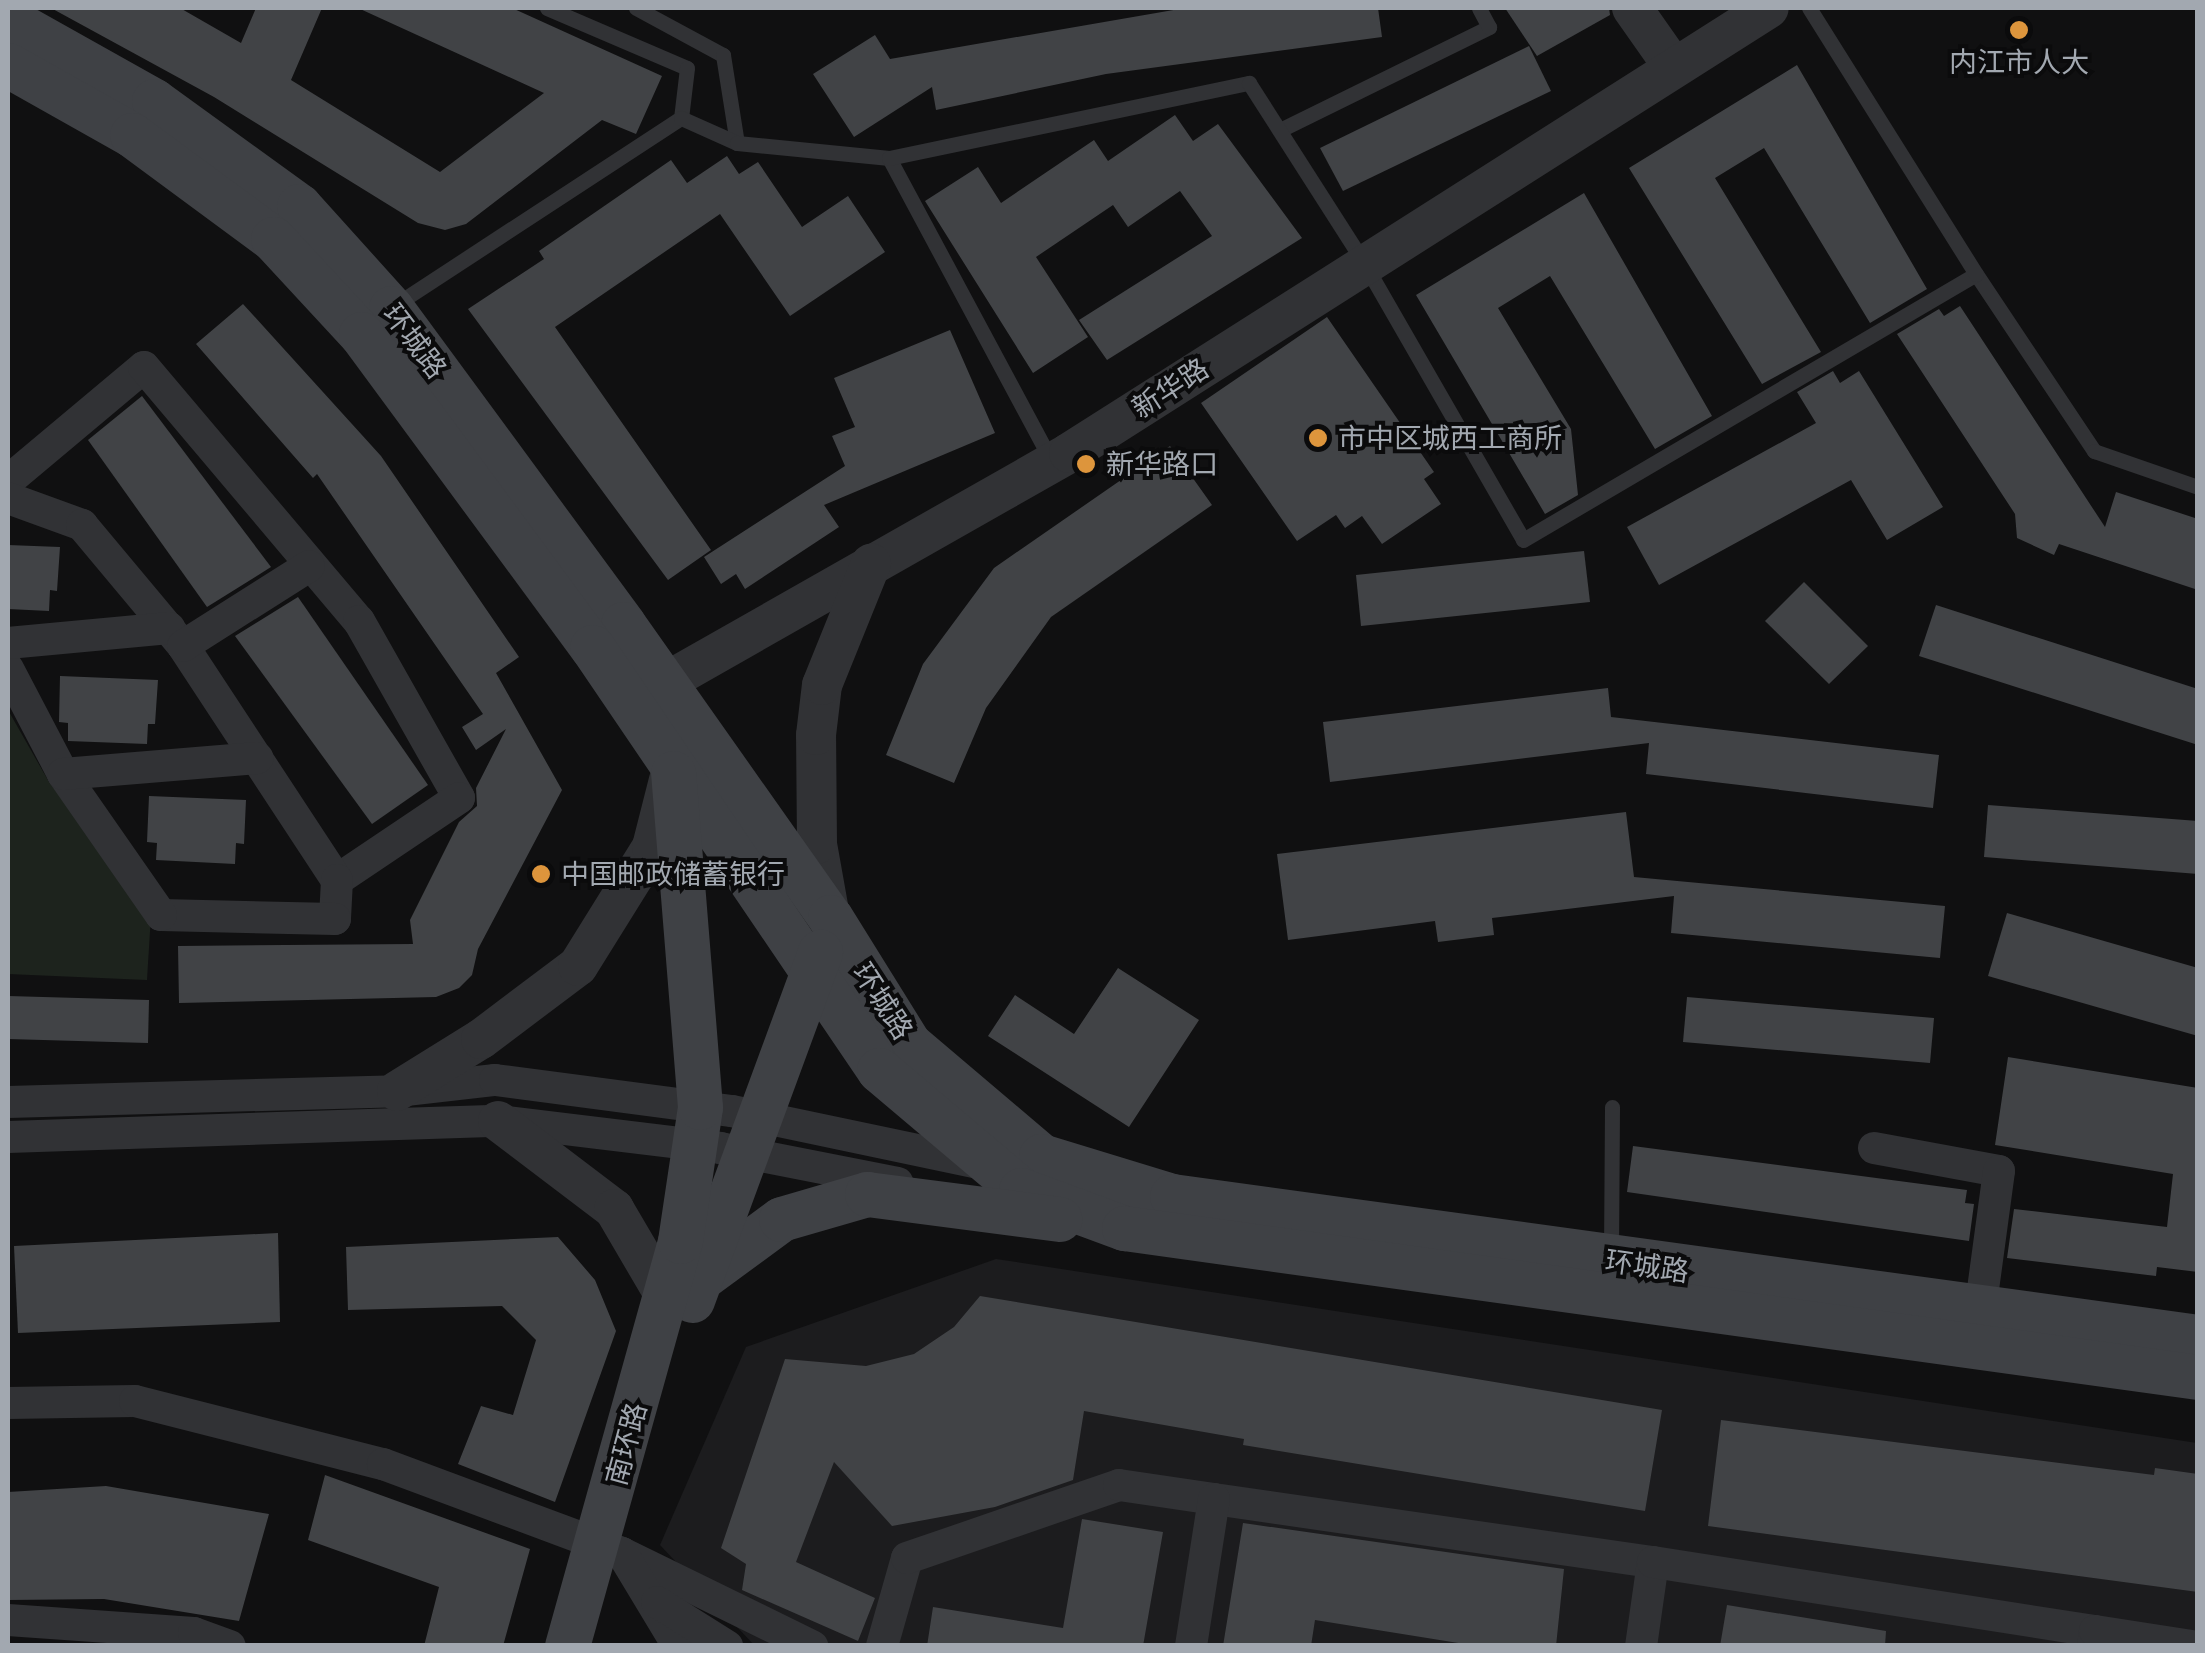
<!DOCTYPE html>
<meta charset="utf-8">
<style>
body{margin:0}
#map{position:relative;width:2205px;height:1653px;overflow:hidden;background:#101011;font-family:"IBM Plex Sans","Noto Sans SC",sans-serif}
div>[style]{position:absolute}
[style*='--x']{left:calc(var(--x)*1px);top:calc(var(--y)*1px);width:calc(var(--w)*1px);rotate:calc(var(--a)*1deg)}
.built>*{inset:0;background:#1c1c1e}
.green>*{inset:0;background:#1d231d}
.building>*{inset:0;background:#414346}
.service>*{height:15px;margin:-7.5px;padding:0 7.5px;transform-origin:7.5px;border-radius:7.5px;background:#313235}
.minor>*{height:32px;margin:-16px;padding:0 16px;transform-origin:16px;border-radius:16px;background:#313235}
.tertiary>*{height:40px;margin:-20px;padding:0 20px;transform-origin:20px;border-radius:20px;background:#313235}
.secondary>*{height:45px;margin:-22.5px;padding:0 22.5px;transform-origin:22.5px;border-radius:22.5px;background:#3f4145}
.dots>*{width:28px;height:28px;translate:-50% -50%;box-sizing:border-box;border:5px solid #0b0b0c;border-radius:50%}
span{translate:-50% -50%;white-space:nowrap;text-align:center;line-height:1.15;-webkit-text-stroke:8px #0b0b0c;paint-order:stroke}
.poi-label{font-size:28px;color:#a2a8b0}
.left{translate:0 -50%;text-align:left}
.street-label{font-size:28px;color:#a2a8b0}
.frame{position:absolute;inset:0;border:10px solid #a2a8b0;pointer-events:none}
</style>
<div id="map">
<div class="built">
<div style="clip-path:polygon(996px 1259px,2197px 1443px,2197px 1645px,754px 1645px,660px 1545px,746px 1347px)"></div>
</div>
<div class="green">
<div style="clip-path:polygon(8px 710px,49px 782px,151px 915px,147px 980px,8px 974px)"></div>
</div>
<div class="building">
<div style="clip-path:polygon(51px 8px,180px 8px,241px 43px,256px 8px,322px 8px,291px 80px,440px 172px,544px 93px,358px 8px,512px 8px,662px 76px,636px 134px,602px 120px,466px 224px,445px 230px,418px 223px,214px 97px)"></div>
<div style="clip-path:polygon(1185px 8px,1378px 8px,1382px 37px,1106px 74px,936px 110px,932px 87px,854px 137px,813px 74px,875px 35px,890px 59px)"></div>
<div style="clip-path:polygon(1505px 8px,1609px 8px,1610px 15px,1537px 56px)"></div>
<div style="clip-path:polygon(1529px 46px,1551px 91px,1343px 191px,1320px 148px)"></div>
<div style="clip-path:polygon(1797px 65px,1927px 289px,1870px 323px,1764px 148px,1715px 178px,1821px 352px,1762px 384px,1629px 168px)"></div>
<div style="clip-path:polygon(1175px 115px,1193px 141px,1218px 124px,1302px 238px,1107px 360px,1079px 320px,1212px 236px,1180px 191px,1128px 227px,1113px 205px,1036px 257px,1088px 337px,1033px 373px,925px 201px,978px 167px,1001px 203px,1094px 140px,1108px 161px)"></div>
<div style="clip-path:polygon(727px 156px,739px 174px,758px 162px,802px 227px,848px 196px,885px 252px,790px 316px,720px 214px,555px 327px,711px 550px,668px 580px,468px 309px,544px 259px,539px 251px,671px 160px,687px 183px)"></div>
<div style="clip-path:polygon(1584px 193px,1712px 416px,1655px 449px,1550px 276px,1498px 308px,1571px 429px,1578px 495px,1545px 514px,1416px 295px)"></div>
<div style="clip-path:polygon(243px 304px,381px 456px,519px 657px,496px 673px,562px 790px,478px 949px,472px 975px,459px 988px,436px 997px,179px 1003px,178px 946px,413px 944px,410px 920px,459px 822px,477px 806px,476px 788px,506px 729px,476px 750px,462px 727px,483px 714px,317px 474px,313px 478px,196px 344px)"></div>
<div style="clip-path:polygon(1960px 306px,2105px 527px,2116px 492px,2198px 519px,2198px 590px,2059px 544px,2054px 555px,2017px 538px,2015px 514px,1897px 334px,1939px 309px,1944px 316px)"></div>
<div style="clip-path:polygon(1327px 317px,1434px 472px,1424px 479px,1441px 504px,1382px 544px,1362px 516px,1345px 528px,1336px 515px,1297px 541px,1201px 403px)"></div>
<div style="clip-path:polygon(950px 330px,995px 433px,824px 505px,839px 527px,745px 589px,736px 574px,721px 584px,704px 557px,845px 466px,832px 436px,855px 427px,834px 378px)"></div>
<div style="clip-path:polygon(1833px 371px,1840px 383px,1859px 371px,1943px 507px,1887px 540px,1851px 480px,1659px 585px,1627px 527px,1816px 423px,1797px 392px)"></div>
<div style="clip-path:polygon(142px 396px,271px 567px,207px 607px,88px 440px)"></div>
<div style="clip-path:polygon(1170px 446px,1212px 505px,1051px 617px,986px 708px,954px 783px,886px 755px,923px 664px,994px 568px)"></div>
<div style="clip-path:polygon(8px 545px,60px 547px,57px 591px,50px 590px,49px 611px,8px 609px)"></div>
<div style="clip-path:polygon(1584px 551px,1590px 602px,1361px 626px,1356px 575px)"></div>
<div style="clip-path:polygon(1804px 582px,1868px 646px,1829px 684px,1765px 621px)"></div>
<div style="clip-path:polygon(298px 597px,428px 785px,372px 824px,235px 636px)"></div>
<div style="clip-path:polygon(1936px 605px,2198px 689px,2198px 745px,1919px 656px)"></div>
<div style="clip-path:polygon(60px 676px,158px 680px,155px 724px,148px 724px,147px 744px,68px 741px,68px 723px,59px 722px)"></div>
<div style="clip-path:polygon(1608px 688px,1611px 717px,1939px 755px,1933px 808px,1646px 774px,1649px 743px,1330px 782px,1323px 722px)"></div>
<div style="clip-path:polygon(149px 796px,246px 800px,244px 844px,236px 843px,235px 864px,156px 860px,157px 843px,147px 842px)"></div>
<div style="clip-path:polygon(1988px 805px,2198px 821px,2198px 874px,1984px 857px)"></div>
<div style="clip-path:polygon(1626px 812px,1634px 877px,1945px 906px,1940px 958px,1671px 933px,1674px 896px,1492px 918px,1494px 935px,1438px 942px,1435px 921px,1288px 940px,1277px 854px)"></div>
<div style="clip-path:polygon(2007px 913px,2198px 968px,2198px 1036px,1988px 976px)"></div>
<div style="clip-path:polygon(1118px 968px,1199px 1020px,1129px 1127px,988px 1036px,1015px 995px,1074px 1034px)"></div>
<div style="clip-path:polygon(8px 996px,149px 1000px,148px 1043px,8px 1039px)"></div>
<div style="clip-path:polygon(1687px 997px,1934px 1018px,1930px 1063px,1683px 1042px)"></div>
<div style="clip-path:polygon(2008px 1057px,2198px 1088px,2198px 1272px,2157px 1267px,2156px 1276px,2007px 1258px,2014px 1209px,2167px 1227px,2173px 1174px,1995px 1145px)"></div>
<div style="clip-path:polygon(1633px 1146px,1967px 1190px,1965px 1203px,1974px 1204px,1969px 1241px,1627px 1192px)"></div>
<div style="clip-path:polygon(278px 1233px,280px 1322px,18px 1333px,14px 1246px)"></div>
<div style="clip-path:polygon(558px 1237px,595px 1280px,616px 1331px,555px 1502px,458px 1464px,481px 1406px,513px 1415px,536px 1340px,502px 1306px,348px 1310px,346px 1247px)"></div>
<div style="clip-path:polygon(980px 1296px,1662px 1410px,1645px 1511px,1243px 1445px,1244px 1439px,1084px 1411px,1073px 1480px,995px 1507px,892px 1526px,834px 1462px,796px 1562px,875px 1598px,858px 1641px,742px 1590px,746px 1564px,721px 1548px,785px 1359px,866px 1366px,914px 1354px,954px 1327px)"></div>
<div style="clip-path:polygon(1721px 1420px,2154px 1475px,2155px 1468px,2198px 1474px,2198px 1592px,1708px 1526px)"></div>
<div style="clip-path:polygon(325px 1475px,530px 1549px,503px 1646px,424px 1646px,439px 1587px,308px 1540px)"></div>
<div style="clip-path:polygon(106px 1486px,269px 1514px,239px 1621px,104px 1599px,8px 1600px,8px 1492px)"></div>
<div style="clip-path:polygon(1082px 1519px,1163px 1532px,1143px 1646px,927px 1646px,933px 1607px,1063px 1628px)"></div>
<div style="clip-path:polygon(1243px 1523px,1564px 1569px,1556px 1646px,1477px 1646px,1315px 1620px,1311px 1646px,1223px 1646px)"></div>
<div style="clip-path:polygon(1727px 1605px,1886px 1631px,1885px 1646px,1720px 1646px)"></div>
</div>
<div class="service">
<div style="--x:547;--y:8;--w:152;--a:23.2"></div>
<div style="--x:687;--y:68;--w:50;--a:96.8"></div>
<div style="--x:636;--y:8;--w:99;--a:28.4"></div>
<div style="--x:723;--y:55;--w:89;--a:81"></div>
<div style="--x:1282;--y:129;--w:231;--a:-26.2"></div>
<div style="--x:1489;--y:27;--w:21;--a:-118"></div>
<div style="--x:1976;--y:274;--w:213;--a:56.3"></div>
<div style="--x:2094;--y:451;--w:110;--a:19.1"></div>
<div style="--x:395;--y:305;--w:342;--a:-33.2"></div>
<div style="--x:681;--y:118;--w:61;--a:24.1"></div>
<div style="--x:737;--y:143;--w:153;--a:5.6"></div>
<div style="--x:1052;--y:462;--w:345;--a:-118.2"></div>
<div style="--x:889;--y:158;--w:368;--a:-11.8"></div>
<div style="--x:1249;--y:83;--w:214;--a:57.4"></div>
<div style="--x:1364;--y:263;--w:319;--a:60.1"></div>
<div style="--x:1523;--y:540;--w:525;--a:-30.42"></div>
<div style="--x:1976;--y:274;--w:314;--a:-122.1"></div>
<div style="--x:1611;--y:1252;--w:145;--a:-89.6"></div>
</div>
<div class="minor">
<div style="--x:8;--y:481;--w:177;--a:-40"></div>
<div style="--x:144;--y:367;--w:333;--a:49.8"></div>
<div style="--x:359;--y:621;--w:203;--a:60.5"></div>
<div style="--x:459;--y:798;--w:147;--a:146.1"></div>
<div style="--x:8;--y:498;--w:79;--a:20"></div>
<div style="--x:82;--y:525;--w:158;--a:50.1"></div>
<div style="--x:183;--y:646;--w:280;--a:56.7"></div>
<div style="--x:337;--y:880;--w:39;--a:93"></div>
<div style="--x:335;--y:919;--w:174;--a:-178.7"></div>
<div style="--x:161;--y:915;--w:172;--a:-124.8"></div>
<div style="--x:63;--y:774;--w:119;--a:-117.6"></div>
<div style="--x:8;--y:643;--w:162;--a:-5.3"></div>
<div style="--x:183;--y:646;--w:149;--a:-32.4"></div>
<div style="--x:63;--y:774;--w:195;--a:-4.7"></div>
<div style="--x:8;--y:1102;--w:389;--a:-1.6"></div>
<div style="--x:397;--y:1091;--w:99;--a:-6.4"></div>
<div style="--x:495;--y:1080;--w:239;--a:7.5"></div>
<div style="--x:732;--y:1111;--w:262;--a:11.9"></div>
<div style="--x:8;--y:1137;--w:490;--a:-1.9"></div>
<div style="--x:498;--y:1121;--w:224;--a:6.9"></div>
<div style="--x:720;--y:1148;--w:181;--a:11.1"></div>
<div style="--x:1874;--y:1148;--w:127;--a:10.4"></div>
<div style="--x:1999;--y:1171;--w:141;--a:97.7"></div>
<div style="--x:8;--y:1403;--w:127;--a:-0.9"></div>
<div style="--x:135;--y:1401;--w:256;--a:14.3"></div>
<div style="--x:383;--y:1464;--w:255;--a:20.4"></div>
<div style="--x:622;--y:1553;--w:212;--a:26.1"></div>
<div style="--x:1214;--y:1499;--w:443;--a:8.2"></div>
<div style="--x:1653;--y:1562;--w:85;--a:98.1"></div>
<div style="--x:622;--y:1553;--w:109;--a:58.9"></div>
<div style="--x:1653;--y:1562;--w:447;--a:8.9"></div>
<div style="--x:2095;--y:1631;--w:15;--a:98"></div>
<div style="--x:657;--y:1602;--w:83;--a:32.2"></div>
<div style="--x:8;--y:1620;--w:186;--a:4"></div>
<div style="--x:194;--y:1633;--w:38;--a:20"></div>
<div style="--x:2095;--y:1631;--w:98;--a:8.8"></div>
<div style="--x:882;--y:1646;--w:91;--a:-74.1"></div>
<div style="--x:907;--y:1558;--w:224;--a:-19"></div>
<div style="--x:1119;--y:1485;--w:96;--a:8.4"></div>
<div style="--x:1214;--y:1499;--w:149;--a:98.9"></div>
</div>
<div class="tertiary">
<div style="--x:1632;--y:8;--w:70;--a:54.9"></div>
<div style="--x:638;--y:698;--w:496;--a:-29.6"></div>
<div style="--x:1069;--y:453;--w:829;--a:-32.44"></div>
<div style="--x:830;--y:917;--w:74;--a:-100.1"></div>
<div style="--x:817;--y:844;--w:109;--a:-90.5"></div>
<div style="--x:816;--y:735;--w:50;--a:-83.2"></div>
<div style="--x:822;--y:685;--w:131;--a:-68"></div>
<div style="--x:397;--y:1091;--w:99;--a:-31.8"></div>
<div style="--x:481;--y:1039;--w:121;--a:-37"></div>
<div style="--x:578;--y:966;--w:140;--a:-58.1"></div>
<div style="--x:652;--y:847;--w:69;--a:-75.8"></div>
<div style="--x:498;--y:1121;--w:146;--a:37.2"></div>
<div style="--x:614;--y:1209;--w:101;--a:59.6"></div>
</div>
<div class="secondary">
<div style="--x:8;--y:19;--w:167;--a:29.3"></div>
<div style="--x:154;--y:101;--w:179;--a:35.9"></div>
<div style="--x:299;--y:206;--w:137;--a:48"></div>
<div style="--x:391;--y:308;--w:392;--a:53.7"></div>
<div style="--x:623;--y:624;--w:359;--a:54.8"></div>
<div style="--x:830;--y:917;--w:150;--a:58.1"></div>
<div style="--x:909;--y:1044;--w:173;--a:40.3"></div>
<div style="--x:1041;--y:1156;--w:137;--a:17"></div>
<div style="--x:1172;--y:1196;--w:1036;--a:7.82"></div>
<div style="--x:8;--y:65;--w:142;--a:29.4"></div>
<div style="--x:132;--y:135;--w:175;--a:36.4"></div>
<div style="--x:273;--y:239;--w:129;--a:47.2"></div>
<div style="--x:361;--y:334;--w:389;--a:53.6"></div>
<div style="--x:592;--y:647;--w:511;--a:55.84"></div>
<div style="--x:879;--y:1070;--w:186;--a:40.2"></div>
<div style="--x:1021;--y:1190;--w:110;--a:20.3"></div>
<div style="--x:1124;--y:1228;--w:1084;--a:7.9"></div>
<div style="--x:697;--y:1281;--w:104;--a:-36.4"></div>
<div style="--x:781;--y:1219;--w:90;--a:-16.2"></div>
<div style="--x:867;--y:1194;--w:194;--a:7.4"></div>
<div style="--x:692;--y:1300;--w:371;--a:-69.8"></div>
<div style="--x:567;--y:1646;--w:420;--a:-74.4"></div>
<div style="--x:680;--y:1241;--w:135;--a:-81.5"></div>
<div style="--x:700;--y:1107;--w:335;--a:-94.6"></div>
</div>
<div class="dots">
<div style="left:2019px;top:30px;background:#dd953c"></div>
<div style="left:1318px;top:438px;background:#dd953c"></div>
<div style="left:1086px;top:464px;background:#dd953c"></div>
<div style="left:541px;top:874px;background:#dd953c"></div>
</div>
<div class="poi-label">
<span style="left:2019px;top:62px">内江市人大</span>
<span class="left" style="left:1338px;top:438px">市中区城西工商所</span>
<span class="left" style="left:1106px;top:464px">新华路口</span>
<span class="left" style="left:561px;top:874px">中国邮政储蓄银行</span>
</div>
<div class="street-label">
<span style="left:415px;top:341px;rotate:53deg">环城路</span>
<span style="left:1170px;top:388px;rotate:-33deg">新华路</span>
<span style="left:883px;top:1001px;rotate:57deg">环城路</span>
<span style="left:1647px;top:1266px;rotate:8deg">环城路</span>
<span style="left:626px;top:1444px;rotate:-75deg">南环路</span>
</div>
<div class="frame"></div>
</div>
